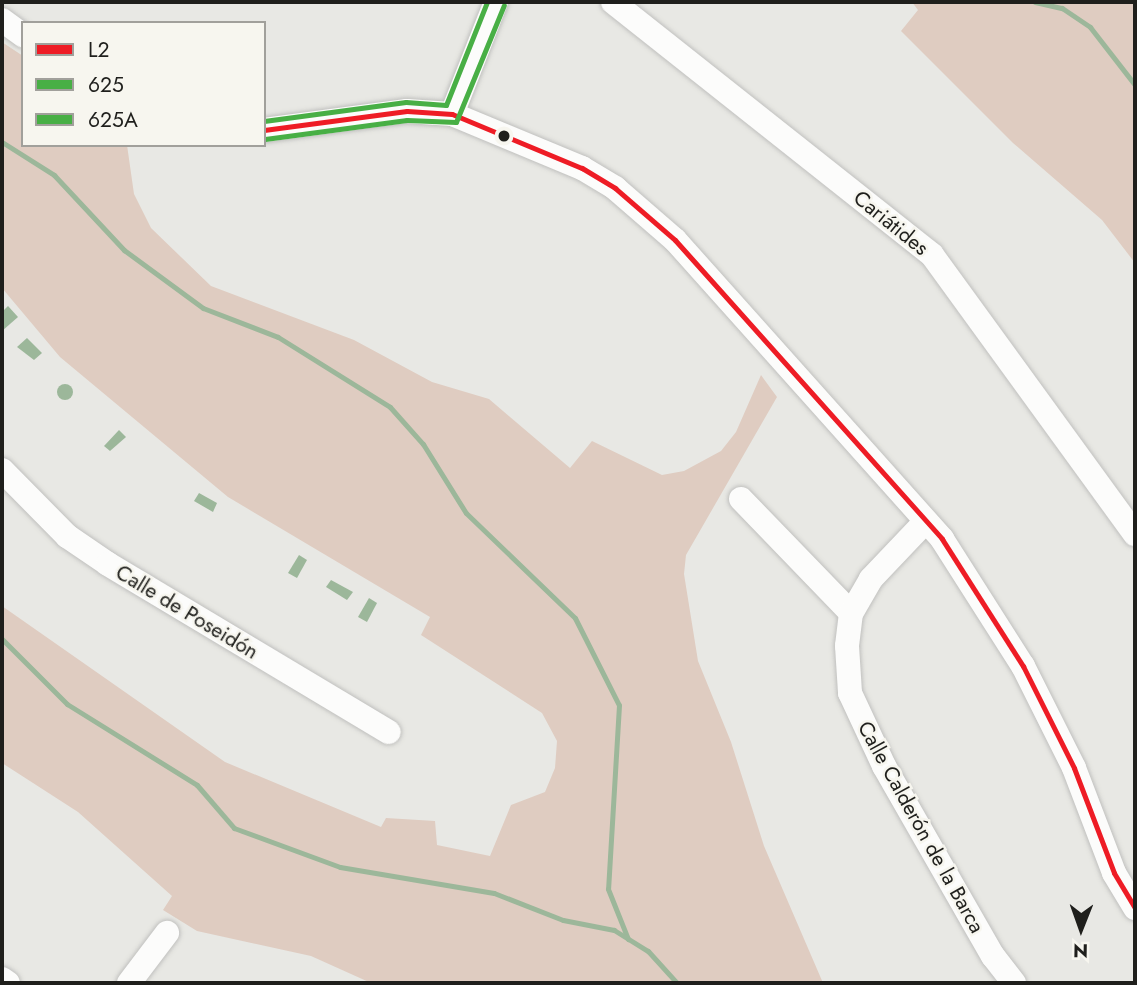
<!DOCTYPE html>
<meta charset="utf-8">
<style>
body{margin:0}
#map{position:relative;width:1137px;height:985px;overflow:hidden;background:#e8e8e4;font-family:Jost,sans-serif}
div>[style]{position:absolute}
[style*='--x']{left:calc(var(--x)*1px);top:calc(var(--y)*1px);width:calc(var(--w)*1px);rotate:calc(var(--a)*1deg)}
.green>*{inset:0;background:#dfccc1}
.water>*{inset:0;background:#9cb79a}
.round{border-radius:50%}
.stream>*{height:5px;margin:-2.5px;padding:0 2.5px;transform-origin:2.5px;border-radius:2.5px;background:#9cb79a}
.roads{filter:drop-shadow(0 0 2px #c0c0be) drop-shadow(0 0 2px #c0c0be)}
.minor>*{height:24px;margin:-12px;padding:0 12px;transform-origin:12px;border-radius:12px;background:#fcfcfb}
.bus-1>*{height:5px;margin:-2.5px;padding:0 2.5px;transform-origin:2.5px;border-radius:2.5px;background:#ee1c25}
.bus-2>*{height:5px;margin:-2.5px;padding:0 2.5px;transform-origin:2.5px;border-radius:2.5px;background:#48af45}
.bus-3>*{height:5px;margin:-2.5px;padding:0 2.5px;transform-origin:2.5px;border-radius:2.5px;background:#48af45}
.dots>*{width:19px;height:19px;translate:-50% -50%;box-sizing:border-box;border:4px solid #f7f6ef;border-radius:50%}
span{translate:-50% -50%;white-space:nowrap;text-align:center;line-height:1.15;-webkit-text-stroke:5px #f7f6ef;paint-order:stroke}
.street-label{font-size:21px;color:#1f1f1c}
.frame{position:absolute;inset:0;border:4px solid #1f1f1c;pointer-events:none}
.legend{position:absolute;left:21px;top:21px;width:245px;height:126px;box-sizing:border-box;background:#f7f6ef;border:2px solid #a1a09b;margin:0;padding:9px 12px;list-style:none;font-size:21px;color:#1f1f1c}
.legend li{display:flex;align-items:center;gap:14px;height:35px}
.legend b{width:35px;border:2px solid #a1a09b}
.north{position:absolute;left:1046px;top:894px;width:70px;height:70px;-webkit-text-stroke:5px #f7f6ef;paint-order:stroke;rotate:181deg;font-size:19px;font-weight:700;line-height:28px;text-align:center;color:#1f1f1c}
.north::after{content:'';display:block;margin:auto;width:24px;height:32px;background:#1f1f1c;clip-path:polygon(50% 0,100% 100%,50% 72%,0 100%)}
</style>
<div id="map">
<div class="green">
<div style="clip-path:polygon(912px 2px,1135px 2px,1135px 263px,1102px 220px,1013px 143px,901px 31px,918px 10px)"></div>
<div style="clip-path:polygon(2px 42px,23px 56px,23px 145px,127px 145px,134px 194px,151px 228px,211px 286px,354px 340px,432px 382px,489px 399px,570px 468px,592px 441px,662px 475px,684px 471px,721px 451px,736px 432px,761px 375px,777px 397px,686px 555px,684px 574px,698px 661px,731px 742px,764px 846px,823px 983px,371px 983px,311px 956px,197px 931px,163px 910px,172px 896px,78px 812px,2px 763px,2px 606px,225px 762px,381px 827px,386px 818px,435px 821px,437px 845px,490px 856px,511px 805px,545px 792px,555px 768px,557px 741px,542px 713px,421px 635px,430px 617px,228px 497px,60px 357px,2px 288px)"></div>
</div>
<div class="water">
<div style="clip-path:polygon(8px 306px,18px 317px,2px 331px,2px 312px)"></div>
<div style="clip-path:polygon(27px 338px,42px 353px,34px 360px,17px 347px)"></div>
<div class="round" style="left:57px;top:384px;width:16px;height:16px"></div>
<div style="clip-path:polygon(119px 430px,126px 437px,110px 451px,104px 446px)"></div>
<div style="clip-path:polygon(199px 493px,217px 503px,213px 512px,194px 501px)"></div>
<div style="clip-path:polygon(299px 555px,307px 560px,297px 578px,288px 573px)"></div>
<div style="clip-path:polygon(331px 580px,353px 592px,347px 600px,326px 587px)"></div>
<div style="clip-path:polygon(369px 598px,377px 603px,367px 622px,358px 617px)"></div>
</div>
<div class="stream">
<div style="--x:1035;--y:2;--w:28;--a:13"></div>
<div style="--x:1062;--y:8;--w:34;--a:34"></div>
<div style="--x:1090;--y:27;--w:73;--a:52.2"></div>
<div style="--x:2;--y:142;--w:62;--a:32.4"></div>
<div style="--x:54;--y:175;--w:103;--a:47"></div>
<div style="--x:124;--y:250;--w:98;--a:36.3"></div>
<div style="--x:203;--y:308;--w:80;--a:21.1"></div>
<div style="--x:278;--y:337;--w:132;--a:32"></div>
<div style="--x:390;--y:407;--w:50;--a:48.3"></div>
<div style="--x:423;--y:444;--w:81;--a:58.1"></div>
<div style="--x:466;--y:513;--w:151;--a:43.9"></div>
<div style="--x:575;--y:618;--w:97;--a:63.2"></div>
<div style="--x:619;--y:705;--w:184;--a:93.4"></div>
<div style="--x:608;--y:889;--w:54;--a:68.2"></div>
<div style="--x:2;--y:639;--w:92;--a:45"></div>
<div style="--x:67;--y:704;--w:153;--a:31.9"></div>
<div style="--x:197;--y:785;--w:57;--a:49.3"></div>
<div style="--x:234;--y:828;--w:113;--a:20.2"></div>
<div style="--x:340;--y:867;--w:156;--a:9.6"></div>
<div style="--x:494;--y:893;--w:74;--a:21.4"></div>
<div style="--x:563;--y:920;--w:52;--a:11.1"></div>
<div style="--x:614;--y:930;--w:40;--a:32"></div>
<div style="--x:648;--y:951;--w:43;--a:47.8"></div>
</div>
<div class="roads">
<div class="minor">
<div style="--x:613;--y:2;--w:407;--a:38.4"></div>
<div style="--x:932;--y:255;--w:345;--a:54"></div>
<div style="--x:2;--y:20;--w:26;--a:36"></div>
<div style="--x:452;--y:114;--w:120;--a:-68.6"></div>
<div style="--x:264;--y:130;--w:144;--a:-7.6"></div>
<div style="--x:407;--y:111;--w:45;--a:3.8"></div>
<div style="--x:452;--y:114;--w:141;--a:22.6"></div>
<div style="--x:582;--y:168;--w:39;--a:31"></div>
<div style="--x:615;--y:188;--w:79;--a:40.9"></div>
<div style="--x:675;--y:240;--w:401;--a:48.2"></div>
<div style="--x:942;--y:539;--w:151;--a:57.5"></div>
<div style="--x:1023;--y:666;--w:114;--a:63.4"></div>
<div style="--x:1074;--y:768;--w:112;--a:69.1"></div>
<div style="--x:1114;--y:873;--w:41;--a:59"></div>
<div style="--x:2;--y:470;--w:93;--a:45.4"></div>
<div style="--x:67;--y:536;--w:50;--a:34.3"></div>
<div style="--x:108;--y:564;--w:327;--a:30.9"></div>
<div style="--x:741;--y:499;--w:158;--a:46"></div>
<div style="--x:925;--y:522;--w:79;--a:133.5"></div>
<div style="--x:871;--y:579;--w:39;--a:120"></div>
<div style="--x:851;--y:613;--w:33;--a:97"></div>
<div style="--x:847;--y:646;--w:47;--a:86.3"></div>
<div style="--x:850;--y:693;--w:81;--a:65"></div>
<div style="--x:884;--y:766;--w:219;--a:60.2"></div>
<div style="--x:993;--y:956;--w:34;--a:52"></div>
<div style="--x:2;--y:979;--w:7;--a:34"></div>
<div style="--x:129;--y:983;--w:63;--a:-52.8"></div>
</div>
</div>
<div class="bus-1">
<div style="--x:264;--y:130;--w:144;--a:-7.6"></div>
<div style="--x:407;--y:111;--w:45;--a:3.8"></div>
<div style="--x:452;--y:114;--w:141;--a:22.6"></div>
<div style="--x:582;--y:168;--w:39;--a:31"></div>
<div style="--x:615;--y:188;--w:79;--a:40.9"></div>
<div style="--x:675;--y:240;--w:401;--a:48.2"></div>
<div style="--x:942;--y:539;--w:151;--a:57.5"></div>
<div style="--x:1023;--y:666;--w:114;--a:63.4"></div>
<div style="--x:1074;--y:768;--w:112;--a:69.1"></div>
<div style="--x:1114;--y:873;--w:41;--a:59"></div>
</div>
<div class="bus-2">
<div style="--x:265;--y:139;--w:143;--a:-7.6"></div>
<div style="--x:407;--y:120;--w:49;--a:2.3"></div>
<div style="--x:456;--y:122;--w:126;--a:-67.7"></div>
</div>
<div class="bus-3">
<div style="--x:264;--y:121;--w:143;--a:-7.6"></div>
<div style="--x:406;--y:102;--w:40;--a:4.3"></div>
<div style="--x:446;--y:105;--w:111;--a:-68.3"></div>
</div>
<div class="dots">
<div style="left:504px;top:136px;background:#1f1f1c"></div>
</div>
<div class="street-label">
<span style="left:891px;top:223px;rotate:39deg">Cariátides</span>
<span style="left:187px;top:612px;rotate:31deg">Calle de Poseidón</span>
<span style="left:921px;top:827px;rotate:61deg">Calle Calderón de la Barca</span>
</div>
<div class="frame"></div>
<ul class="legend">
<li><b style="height:9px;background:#ee1c25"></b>L2</li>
<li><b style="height:9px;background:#48af45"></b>625</li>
<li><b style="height:9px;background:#48af45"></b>625A</li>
</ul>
<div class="north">N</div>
</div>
